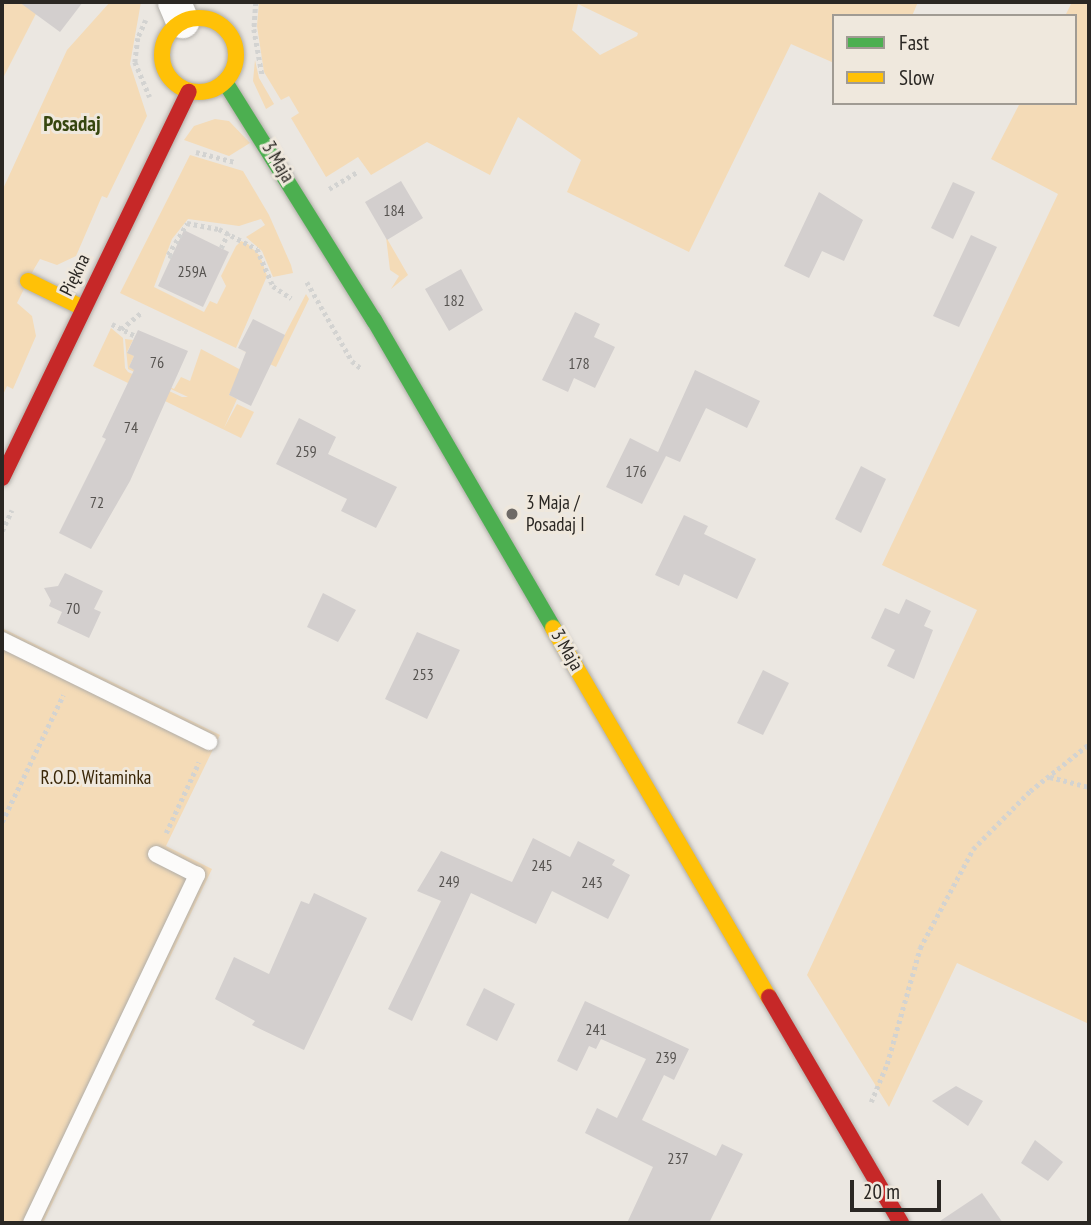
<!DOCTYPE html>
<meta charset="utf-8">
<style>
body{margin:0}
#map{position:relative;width:1091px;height:1225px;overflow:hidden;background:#ebe7e1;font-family:"PT Sans Narrow",sans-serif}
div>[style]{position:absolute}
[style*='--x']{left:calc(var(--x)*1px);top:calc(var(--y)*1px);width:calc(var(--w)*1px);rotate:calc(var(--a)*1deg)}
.green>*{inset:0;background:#f4dbb7}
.building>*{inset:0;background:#d3cfce}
.path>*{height:4.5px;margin-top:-2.25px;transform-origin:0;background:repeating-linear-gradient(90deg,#d3d3d1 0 3.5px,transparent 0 7px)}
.roads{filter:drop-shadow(0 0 2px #b0ada8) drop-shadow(0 0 2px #b0ada8)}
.lane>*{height:16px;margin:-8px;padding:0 8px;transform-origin:8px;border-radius:8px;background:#fcfbfa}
.street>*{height:33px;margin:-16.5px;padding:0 16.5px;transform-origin:16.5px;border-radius:16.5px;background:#fcfbfa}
.fast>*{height:16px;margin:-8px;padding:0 8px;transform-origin:8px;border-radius:8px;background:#4caf50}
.slow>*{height:16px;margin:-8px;padding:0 8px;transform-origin:8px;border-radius:8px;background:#ffc107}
.slow>.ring{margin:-8px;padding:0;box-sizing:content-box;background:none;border:16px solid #ffc107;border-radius:50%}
.jam>*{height:16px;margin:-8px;padding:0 8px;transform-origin:8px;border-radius:8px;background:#c62828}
.dots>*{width:19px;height:19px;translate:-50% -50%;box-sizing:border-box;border:4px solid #efe8dd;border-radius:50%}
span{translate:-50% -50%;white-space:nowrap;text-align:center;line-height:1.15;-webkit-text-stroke:6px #efe8dd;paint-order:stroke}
.number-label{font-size:16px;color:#565350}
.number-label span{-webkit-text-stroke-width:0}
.street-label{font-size:19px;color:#2a2723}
.poi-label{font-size:19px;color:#2a2723}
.left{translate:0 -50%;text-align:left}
.park-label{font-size:19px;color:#392607}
.neighbourhood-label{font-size:21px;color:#36460f;font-weight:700}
.frame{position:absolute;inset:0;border:4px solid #2a2723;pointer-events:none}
.legend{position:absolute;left:832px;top:14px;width:245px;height:91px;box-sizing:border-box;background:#efe8dd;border:2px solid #a09b93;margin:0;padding:9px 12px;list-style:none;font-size:21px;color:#2a2723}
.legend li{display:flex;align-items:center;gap:14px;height:35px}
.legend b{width:35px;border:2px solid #a09b93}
.scale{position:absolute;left:850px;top:1180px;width:91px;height:32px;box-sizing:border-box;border:4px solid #2a2723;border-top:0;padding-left:9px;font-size:21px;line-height:24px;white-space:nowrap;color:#2a2723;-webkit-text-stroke:5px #efe8dd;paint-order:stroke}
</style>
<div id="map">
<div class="green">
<div style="clip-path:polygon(2px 2px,42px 2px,2px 80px)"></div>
<div style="clip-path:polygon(110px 2px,141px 2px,130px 64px,147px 116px,107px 198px,102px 196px,76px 256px,57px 265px,40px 259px,34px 269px,17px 303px,32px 316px,36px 336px,13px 389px,7px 386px,2px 397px,2px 191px,67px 50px)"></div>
<div style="clip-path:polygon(evenodd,259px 2px,918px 2px,912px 16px,834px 16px,834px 63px,791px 44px,689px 252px,567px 192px,581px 160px,518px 117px,490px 175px,427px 142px,371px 175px,358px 157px,326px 177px,291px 118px,299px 113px,289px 96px,281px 100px,264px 72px,257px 26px,259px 2px,578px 4px,638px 33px,637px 36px,600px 55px,572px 30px,578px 4px)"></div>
<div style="clip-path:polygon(1072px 2px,1089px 2px,1089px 1024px,957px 963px,889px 1107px,807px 975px,977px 610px,882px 565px,1058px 194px,991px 159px,1020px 103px,1075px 103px,1075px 16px,1065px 16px)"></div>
<div style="clip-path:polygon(255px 60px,259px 78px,274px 104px,266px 109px,253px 81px)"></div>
<div style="clip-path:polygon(215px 119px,229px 121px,250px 143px,229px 156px,184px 140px,194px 126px)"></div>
<div style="clip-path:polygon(190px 155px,243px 171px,269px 215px,291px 265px,293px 273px,273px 277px,262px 251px,246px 237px,265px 225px,261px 219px,239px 226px,188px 219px,172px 239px,154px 287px,204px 312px,210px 301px,217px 304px,226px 286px,221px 276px,236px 246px,241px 241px,248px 244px,260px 256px,267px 276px,236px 348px,120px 293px)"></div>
<div style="clip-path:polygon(386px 237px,408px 275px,391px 289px,399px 276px,390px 270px)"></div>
<div style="clip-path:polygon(306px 294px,309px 299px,276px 367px,238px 349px,270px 363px)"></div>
<div style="clip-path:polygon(111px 328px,123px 338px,125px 368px,128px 372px,182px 397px,188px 397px,128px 369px,125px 339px,133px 340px,127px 352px,134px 356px,129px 367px,174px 389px,181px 377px,190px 381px,201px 349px,241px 370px,229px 395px,237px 399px,224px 428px,237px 404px,254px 412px,241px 438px,93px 366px)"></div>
<div style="clip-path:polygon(2px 628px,220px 735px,166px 846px,212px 869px,43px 1223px,2px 1223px)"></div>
</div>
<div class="building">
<div style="clip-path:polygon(19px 2px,83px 2px,60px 32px)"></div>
<div style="clip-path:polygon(401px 181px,423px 218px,387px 240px,365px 202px)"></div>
<div style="clip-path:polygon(953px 182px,975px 192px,953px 239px,931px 228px)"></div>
<div style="clip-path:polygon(819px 192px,863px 220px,844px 261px,822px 251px,809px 278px,784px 266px)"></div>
<div style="clip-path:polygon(184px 230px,229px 252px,203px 307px,158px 286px)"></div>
<div style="clip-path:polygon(971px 235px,997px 247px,959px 327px,933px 316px)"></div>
<div style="clip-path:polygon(461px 269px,483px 310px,449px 331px,425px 289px)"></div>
<div style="clip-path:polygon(575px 312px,600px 324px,594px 337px,615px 347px,595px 388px,574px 378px,568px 392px,542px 380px)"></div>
<div style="clip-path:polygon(253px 319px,285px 335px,251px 406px,229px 395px,246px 352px,238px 348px)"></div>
<div style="clip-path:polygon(138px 330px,188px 351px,130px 481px,91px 549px,59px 533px,106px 439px,102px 437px,134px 370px,129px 367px,134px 356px,127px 353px)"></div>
<div style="clip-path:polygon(695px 370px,760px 401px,747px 428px,706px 408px,680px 462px,666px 456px,642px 504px,606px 487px,630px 438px,658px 452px)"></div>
<div style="clip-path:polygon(299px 418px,336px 437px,328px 454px,397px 487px,376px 528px,341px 511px,347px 499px,276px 464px)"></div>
<div style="clip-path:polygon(861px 466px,886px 479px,861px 533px,835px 519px)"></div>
<div style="clip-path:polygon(684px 515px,708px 526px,704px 534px,756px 559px,737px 599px,684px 574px,679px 586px,655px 575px)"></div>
<div style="clip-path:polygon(65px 573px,103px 591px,94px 609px,101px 612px,89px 638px,57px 623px,62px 612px,49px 606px,51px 601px,44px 588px,58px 586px)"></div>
<div style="clip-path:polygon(323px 593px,356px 610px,338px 642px,307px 627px)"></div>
<div style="clip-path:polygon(906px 599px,931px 611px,924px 626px,933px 630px,914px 679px,887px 666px,895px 650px,871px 638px,885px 608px,899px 614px)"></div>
<div style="clip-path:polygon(417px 632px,460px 650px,427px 719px,385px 699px)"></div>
<div style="clip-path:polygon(763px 670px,789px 683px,763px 735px,737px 723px)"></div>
<div style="clip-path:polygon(533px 838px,570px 857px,578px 841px,615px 860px,612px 865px,630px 875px,608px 919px,552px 891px,536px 924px,471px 893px,412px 1021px,388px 1009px,441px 901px,417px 891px,441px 851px,512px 882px)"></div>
<div style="clip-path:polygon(314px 893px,367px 918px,304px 1050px,252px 1025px,255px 1021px,215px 999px,234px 957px,269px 974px,301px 901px,309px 904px)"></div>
<div style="clip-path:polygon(484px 988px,515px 1004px,497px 1041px,466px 1025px)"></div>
<div style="clip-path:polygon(585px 1001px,689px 1049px,674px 1080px,664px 1075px,642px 1120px,716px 1156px,722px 1144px,743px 1154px,709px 1223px,627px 1223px,653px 1167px,585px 1133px,597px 1108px,617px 1118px,646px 1059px,601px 1039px,596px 1049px,589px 1046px,577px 1071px,557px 1061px)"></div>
<div style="clip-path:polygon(956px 1086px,983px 1101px,968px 1126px,932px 1101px)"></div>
<div style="clip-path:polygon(1035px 1140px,1063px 1162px,1048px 1181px,1021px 1163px)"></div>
<div style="clip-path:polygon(982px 1193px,1003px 1223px,937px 1223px)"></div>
</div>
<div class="path">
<div style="--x:256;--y:2;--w:27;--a:94"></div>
<div style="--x:254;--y:29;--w:46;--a:79.9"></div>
<div style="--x:146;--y:20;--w:20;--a:114"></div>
<div style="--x:138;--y:38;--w:24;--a:97"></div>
<div style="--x:135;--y:62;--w:38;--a:67"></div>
<div style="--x:196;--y:152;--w:40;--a:14.4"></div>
<div style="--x:329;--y:189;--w:33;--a:-31"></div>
<div style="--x:221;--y:248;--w:17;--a:-65"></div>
<div style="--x:172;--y:257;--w:4;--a:-153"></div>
<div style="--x:168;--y:255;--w:37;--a:-59"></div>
<div style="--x:187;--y:223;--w:33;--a:11"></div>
<div style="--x:219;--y:229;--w:43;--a:27.8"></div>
<div style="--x:257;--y:249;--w:40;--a:66.6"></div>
<div style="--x:273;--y:286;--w:22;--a:34"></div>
<div style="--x:307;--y:282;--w:91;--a:60.3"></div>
<div style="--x:352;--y:361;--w:13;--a:39"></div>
<div style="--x:112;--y:324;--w:27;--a:27"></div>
<div style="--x:121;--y:329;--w:27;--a:-39"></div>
<div style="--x:2;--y:531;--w:23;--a:-65"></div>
<div style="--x:1050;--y:777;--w:40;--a:14.4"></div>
<div style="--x:2;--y:822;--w:141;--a:-64.3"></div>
<div style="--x:166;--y:833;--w:78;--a:-65.1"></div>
<div style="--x:871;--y:1102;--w:41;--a:-67.2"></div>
<div style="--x:887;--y:1064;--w:121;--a:-74.1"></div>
<div style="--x:920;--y:948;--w:112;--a:-61.8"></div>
<div style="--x:973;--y:849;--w:81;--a:-45.5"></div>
<div style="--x:1030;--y:791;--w:75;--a:-38.5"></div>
</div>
<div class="roads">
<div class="lane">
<div style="--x:2;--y:640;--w:231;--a:26.2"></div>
<div style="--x:31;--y:1223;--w:386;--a:-64.5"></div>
<div style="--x:197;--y:875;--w:46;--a:-152.9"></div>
</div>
<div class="street">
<div style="--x:174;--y:2;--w:21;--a:67"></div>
</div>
<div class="fast">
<div style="--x:225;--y:82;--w:281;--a:58"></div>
<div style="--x:374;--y:320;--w:356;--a:59.8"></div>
</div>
<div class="slow">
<div class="ring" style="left:162px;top:18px;width:58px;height:58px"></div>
<div style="--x:28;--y:281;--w:61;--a:26.1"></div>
<div style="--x:553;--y:628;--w:428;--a:59.7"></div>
</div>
<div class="jam">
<div style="--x:2;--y:478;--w:429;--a:-64.2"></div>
<div style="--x:769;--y:997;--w:262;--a:59.7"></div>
</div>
</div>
<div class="dots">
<div style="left:512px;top:514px;background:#6e6a66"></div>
</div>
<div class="number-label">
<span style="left:394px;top:210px">184</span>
<span style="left:192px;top:271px">259A</span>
<span style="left:454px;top:300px">182</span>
<span style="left:157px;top:362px">76</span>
<span style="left:579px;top:363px">178</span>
<span style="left:131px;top:427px">74</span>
<span style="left:306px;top:451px">259</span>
<span style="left:636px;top:471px">176</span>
<span style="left:97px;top:502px">72</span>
<span style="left:73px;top:608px">70</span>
<span style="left:423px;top:674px">253</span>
<span style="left:542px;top:865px">245</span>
<span style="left:449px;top:881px">249</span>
<span style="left:592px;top:882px">243</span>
<span style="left:596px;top:1029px">241</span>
<span style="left:666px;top:1057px">239</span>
<span style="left:678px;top:1158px">237</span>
</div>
<div class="street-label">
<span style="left:278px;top:162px;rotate:59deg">3 Maja</span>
<span style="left:75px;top:275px;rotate:-64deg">Piękna</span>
<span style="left:567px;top:650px;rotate:60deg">3 Maja</span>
</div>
<div class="poi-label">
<span class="left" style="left:526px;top:514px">3 Maja /<br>Posadaj I</span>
</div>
<div class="park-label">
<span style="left:96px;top:778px">R.O.D. Witaminka</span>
</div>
<div class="neighbourhood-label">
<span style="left:72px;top:124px">Posadaj</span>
</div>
<div class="frame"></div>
<ul class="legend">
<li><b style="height:9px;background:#4caf50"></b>Fast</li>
<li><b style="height:9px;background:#ffc107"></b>Slow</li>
</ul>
<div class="scale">20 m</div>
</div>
